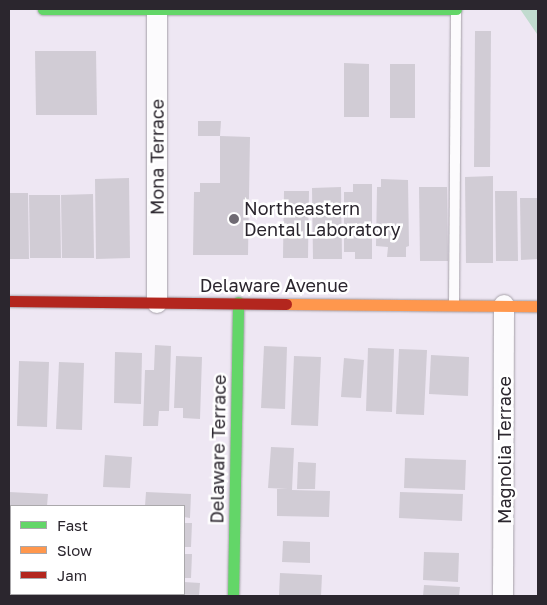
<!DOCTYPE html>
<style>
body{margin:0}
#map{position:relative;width:547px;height:605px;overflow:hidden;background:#eee7f3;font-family:"Golos Text",sans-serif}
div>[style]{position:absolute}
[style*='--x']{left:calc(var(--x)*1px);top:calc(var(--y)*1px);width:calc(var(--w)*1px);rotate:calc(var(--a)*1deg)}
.green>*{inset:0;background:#c1dbcf}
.building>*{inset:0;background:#d1ccd5}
.roads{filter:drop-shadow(0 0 1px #a5a0a8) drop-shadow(0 0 1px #a5a0a8)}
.lane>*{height:10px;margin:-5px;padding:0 5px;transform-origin:5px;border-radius:5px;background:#fcfbfd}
.street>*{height:20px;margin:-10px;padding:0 10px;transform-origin:10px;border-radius:10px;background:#fcfbfd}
.fast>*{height:11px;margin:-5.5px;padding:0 5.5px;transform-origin:5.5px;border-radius:5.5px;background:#63d668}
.slow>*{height:11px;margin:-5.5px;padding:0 5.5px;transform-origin:5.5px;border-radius:5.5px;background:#ff974d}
.jam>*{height:11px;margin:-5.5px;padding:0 5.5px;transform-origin:5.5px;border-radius:5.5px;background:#b3261e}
.dots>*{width:14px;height:14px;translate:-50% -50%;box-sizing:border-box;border:2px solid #fff;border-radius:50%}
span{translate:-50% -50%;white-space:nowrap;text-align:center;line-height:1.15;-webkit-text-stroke:5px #fff;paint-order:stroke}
.street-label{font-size:18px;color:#2b262e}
.poi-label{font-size:18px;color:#2b262e}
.left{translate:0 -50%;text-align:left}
.frame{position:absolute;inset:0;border:10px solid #2b262e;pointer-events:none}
.legend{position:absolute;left:10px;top:505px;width:175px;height:90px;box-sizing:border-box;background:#fff;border:1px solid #aaa8ab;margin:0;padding:6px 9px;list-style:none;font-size:15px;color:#2b262e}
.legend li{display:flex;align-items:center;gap:10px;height:25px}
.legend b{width:25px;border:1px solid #aaa8ab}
</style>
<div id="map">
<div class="green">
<div style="clip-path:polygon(520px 9px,538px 9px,538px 40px,537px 34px)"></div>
</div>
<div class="building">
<div style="clip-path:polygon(475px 31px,491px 31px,490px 167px,474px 167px)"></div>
<div style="clip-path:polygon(35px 51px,96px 51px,97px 115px,36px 115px)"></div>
<div style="clip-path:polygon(344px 63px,369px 64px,369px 117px,344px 117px)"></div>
<div style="clip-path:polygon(390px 64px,415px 64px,415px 118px,390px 118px)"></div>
<div style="clip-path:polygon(198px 121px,221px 121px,220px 136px,198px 136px)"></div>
<div style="clip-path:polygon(220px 136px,250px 137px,248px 255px,193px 255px,194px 192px,200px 192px,200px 183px,220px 183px)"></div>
<div style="clip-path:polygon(493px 176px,493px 263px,466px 263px,465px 177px)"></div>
<div style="clip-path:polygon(129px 178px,130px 258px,96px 259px,95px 179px)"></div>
<div style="clip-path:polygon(381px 179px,408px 180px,409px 246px,406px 247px,406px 257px,387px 257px,388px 247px,376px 246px,377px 187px,381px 187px)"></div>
<div style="clip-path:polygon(353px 184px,372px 184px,372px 259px,355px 259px,355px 252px,344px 252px,344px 192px,353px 192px)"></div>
<div style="clip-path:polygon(341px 187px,342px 259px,313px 259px,312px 188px)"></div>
<div style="clip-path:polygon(419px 187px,447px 187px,448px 261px,420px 261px)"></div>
<div style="clip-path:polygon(284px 191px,309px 191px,308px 258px,283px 258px)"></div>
<div style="clip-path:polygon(495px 191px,517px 191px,518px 261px,496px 261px)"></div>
<div style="clip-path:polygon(9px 193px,28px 193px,29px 259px,9px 259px)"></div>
<div style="clip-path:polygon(93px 194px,94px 258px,62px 258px,61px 195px)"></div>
<div style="clip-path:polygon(29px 195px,60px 195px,61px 258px,30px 258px)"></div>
<div style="clip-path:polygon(520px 198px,538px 198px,538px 259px,521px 260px)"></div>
<div style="clip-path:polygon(155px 345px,171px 346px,169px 411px,159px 411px,158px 426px,143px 426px,145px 370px,154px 370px)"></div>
<div style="clip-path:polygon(264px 346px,287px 347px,285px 409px,261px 408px)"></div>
<div style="clip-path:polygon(368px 348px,394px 349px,392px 412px,366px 411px)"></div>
<div style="clip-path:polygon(399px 349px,427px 350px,424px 415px,396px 414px)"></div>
<div style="clip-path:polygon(115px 352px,142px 353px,141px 404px,114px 403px)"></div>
<div style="clip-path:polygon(431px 355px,469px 357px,468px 396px,429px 394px)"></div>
<div style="clip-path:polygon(176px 356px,202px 357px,200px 419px,183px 418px,183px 408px,174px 408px)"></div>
<div style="clip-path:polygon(294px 356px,321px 357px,318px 426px,291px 425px)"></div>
<div style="clip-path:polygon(344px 358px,364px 360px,361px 398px,341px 397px)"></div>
<div style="clip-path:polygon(19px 361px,49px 362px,47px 427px,17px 426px)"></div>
<div style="clip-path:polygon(59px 362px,84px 363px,82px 430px,56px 429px)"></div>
<div style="clip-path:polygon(271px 447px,294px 448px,292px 490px,330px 491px,329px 517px,277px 516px,277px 489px,288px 489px,268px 488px)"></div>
<div style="clip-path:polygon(105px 455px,132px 457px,130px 488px,103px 487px)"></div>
<div style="clip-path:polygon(405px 458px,466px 460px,465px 490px,404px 488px)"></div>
<div style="clip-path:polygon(298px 462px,316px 463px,315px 489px,297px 489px)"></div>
<div style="clip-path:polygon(9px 492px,48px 494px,47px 506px,11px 506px,9px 513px)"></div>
<div style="clip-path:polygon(146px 492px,191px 494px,190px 518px,184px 517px,184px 506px,145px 506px)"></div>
<div style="clip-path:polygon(400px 492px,463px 494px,462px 521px,399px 518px)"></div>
<div style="clip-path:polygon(184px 523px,192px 523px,191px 547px,184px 547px)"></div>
<div style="clip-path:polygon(283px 541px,310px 542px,310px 563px,282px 562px)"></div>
<div style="clip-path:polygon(424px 552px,459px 553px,458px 582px,423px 580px)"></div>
<div style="clip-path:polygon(184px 554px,192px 554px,191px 578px,184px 578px)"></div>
<div style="clip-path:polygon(280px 573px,322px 575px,321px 596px,279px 596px)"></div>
<div style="clip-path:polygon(184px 582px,200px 583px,199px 596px,132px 596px,184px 594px)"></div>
<div style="clip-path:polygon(424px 585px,460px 587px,459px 596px,423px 596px)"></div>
</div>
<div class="roads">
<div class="lane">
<div style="--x:454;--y:303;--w:293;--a:-89.6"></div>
<div style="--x:10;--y:571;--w:2;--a:63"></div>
<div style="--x:24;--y:594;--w:2;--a:63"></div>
</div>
<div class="street">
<div style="--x:157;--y:11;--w:292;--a:90"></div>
<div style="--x:503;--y:596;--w:291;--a:-89.8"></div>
</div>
<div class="fast">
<div style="--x:43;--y:9;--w:413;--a:0"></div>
<div style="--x:233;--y:596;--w:294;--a:-89"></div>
</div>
<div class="slow">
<div style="--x:286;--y:304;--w:252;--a:0.5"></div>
</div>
<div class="jam">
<div style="--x:9;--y:301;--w:277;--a:0.6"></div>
</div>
</div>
<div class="dots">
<div style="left:234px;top:219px;background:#6f6a73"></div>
</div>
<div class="street-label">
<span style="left:157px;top:157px;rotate:-90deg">Mona Terrace</span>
<span style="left:274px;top:285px">Delaware Avenue</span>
<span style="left:218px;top:449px;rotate:-89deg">Delaware Terrace</span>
<span style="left:504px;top:450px;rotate:-90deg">Magnolia Terrace</span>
</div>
<div class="poi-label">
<span class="left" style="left:244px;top:219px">Northeastern<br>Dental Laboratory</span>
</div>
<div class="frame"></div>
<ul class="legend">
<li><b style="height:6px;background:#63d668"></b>Fast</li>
<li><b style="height:6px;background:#ff974d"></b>Slow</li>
<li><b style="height:6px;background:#b3261e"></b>Jam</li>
</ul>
</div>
